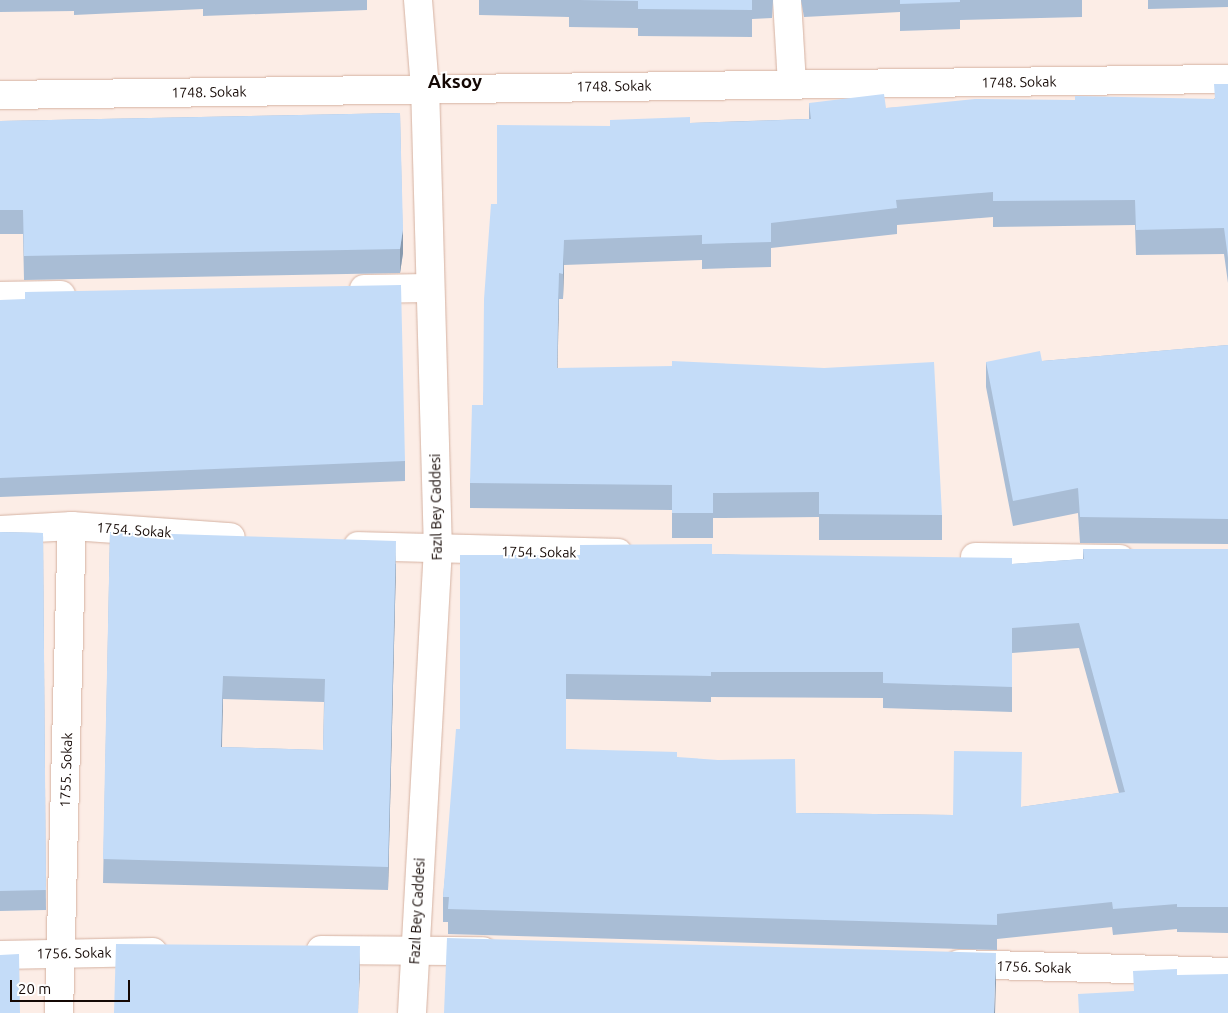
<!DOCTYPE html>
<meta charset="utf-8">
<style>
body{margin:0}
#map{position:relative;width:1228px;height:1013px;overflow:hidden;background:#fcede6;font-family:Ubuntu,sans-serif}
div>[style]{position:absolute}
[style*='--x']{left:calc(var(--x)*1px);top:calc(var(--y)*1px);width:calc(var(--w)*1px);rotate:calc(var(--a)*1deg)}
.roads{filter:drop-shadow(0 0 1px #d5b2a2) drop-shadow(0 0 1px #d5b2a2)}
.minor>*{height:28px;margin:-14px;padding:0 14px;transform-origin:14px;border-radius:14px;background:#fff}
.wall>*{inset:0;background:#a9bdd5}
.shaded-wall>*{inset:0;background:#899aae}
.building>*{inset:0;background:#c4dcf8}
span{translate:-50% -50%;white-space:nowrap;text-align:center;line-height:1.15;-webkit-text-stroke:4px #fff;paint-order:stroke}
.street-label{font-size:14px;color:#140804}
.district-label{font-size:19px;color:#140804;font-weight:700}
.scale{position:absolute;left:10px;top:980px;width:120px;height:22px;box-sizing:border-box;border:2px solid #140804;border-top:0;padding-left:6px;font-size:15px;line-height:18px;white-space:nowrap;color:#140804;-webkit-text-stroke:4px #fff;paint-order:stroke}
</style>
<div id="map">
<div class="roads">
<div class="minor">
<div style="--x:787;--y:0;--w:84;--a:86.6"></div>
<div style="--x:0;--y:95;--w:1228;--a:-0.75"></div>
<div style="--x:364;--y:289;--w:66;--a:-0.9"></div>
<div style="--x:0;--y:296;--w:61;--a:-0.9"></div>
<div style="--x:0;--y:530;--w:72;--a:-3.2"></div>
<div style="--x:72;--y:526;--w:159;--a:4"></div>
<div style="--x:358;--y:546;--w:260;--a:1.5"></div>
<div style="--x:975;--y:557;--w:145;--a:0.8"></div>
<div style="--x:321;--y:950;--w:162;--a:0.4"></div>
<div style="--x:0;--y:955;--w:153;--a:-1.1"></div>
<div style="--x:959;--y:964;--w:269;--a:1.7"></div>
<div style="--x:59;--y:1013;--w:487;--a:-88.5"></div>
<div style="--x:412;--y:1013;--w:463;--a:-86.8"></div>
<div style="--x:438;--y:551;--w:462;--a:-91.6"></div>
<div style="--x:425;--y:89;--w:89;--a:-94.5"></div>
</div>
</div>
<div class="wall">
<div style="clip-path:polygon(0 0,367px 0,367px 10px,203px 16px,203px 9px,74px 15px,74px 11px,0 12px)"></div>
<div style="clip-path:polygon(479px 0,773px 0,772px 18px,752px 19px,752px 37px,638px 36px,638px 28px,569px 27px,569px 17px,479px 15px)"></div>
<div style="clip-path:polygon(801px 0,1082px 0,1082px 17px,960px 20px,960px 29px,900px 31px,900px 12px,804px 17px)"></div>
<div style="clip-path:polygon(1148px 0,1228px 0,1228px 7px,1148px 9px)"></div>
<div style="clip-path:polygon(1228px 84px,1228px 283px,1224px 254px,1136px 255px,1135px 225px,993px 227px,993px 217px,897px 225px,897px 234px,771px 248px,771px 267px,702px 269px,702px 260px,564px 265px,563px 299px,559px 299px,557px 368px,942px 515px,942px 540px,819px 540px,819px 517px,713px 518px,713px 538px,672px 538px,672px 510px,470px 508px,470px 483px,483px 405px,497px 204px,690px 123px,809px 119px,809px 103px,886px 108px,1075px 100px,1214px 99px)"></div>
<div style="clip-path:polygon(400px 113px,403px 253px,400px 273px,24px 280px,23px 234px,0 234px,0 121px)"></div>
<div style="clip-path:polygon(0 300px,405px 461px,405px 481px,0 497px)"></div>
<div style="clip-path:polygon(1228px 345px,1228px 544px,1080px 543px,1078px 513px,1013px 526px,986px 387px,986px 362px,1042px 361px)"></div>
<div style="clip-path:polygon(0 532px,43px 533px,46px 910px,0 911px)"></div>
<div style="clip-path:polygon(evenodd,110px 532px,396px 564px,388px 890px,103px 883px,110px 532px,223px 699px,324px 702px,323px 750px,222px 747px,223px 699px)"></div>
<div style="clip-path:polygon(evenodd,1083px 549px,1228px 549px,1228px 933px,1177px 932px,1177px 929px,1113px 935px,1112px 927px,997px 939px,997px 950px,448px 934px,448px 922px,443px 922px,443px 897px,460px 729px,580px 555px,712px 554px,1012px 564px,1083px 559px,1083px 549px,1079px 648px,1119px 793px,1021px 807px,953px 815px,796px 813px,677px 757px,566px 749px,566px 699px,711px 702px,711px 697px,883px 698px,883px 708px,1012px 712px,1012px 653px,1079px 648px)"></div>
</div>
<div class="shaded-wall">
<div style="clip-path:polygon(403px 229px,403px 253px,400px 273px,400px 249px)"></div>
<div style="clip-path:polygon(564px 240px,564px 265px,563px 299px,563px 274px)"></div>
<div style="clip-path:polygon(559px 273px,559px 299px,557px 393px,557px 368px)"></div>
<div style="clip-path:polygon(396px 541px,396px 564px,388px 890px,388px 867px)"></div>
<div style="clip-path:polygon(223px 676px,223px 699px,221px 770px,221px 747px)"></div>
<div style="clip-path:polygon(360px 946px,360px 971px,358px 1013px)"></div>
<div style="clip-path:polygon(996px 953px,996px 981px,995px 1013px,994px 1013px)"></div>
</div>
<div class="building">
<div style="clip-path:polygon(579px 0,752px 0,752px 10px,638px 9px,638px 1px)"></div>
<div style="clip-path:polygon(900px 0,960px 0,960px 2px,900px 4px)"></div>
<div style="clip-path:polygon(1214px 84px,1228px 84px,1228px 258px,1224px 228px,1136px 230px,1135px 200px,993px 201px,993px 192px,896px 200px,897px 208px,771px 223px,771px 242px,702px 244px,702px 235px,564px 240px,563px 274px,559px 273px,557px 368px,672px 366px,672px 361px,824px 368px,934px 362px,942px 515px,819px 514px,819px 492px,713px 493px,713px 513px,672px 513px,672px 485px,470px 483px,472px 405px,483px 405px,484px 299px,491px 204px,497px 204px,497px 125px,610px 126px,610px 120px,690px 117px,690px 123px,811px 119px,809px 103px,884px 94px,886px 108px,975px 99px,1075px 100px,1075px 96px,1215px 99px)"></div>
<div style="clip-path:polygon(400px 113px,403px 229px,400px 249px,24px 256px,23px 210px,0 210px,0 121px)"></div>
<div style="clip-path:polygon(401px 285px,405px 461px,0 478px,0 300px,25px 299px,25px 292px)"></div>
<div style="clip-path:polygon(1228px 345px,1228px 519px,1080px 517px,1078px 488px,1013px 501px,986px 362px,1040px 351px,1042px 361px)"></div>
<div style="clip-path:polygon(0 532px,43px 533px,46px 890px,0 891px)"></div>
<div style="clip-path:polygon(evenodd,110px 532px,396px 541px,388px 867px,103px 859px,110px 532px,223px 676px,325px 679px,323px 750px,221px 747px,223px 676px)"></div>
<div style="clip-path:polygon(evenodd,712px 544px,712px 554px,1012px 558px,1012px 564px,1084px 559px,1083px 549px,1228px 549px,1228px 907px,1177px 907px,1177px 904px,1113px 909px,1112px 902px,997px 914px,997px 925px,448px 909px,449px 897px,443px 897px,456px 729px,460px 729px,460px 555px,580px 555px,580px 545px,712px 544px,1079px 623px,1125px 792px,1021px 807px,1022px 752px,954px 751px,953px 815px,796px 813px,795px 759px,718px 760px,677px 757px,677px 752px,566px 749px,566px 674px,711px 676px,711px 672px,883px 672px,883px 683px,1012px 687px,1012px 628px,1079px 623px)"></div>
<div style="clip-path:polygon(447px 938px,996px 953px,994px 1013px,444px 1013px)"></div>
<div style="clip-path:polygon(116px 944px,360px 946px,358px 1013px,114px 1013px)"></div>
<div style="clip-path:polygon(19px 954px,20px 1013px,0 1013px,0 955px)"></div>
<div style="clip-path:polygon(1177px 969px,1177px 975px,1228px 974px,1228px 1013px,1079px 1013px,1078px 994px,1134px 991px,1133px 971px)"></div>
</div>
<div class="street-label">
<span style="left:1019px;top:82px;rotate:-1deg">1748. Sokak</span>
<span style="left:614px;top:86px;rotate:-1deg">1748. Sokak</span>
<span style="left:209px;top:92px;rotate:-1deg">1748. Sokak</span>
<span style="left:436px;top:507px;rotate:-91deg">Fazıl Bey Caddesi</span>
<span style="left:134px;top:530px;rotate:4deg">1754. Sokak</span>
<span style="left:539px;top:552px;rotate:1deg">1754. Sokak</span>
<span style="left:66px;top:770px;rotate:-88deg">1755. Sokak</span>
<span style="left:417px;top:911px;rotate:-87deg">Fazıl Bey Caddesi</span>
<span style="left:74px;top:953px;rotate:-1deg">1756. Sokak</span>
<span style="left:1034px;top:967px;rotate:2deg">1756. Sokak</span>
</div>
<div class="district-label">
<span style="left:455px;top:82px">Aksoy</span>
</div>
<div class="scale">20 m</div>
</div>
